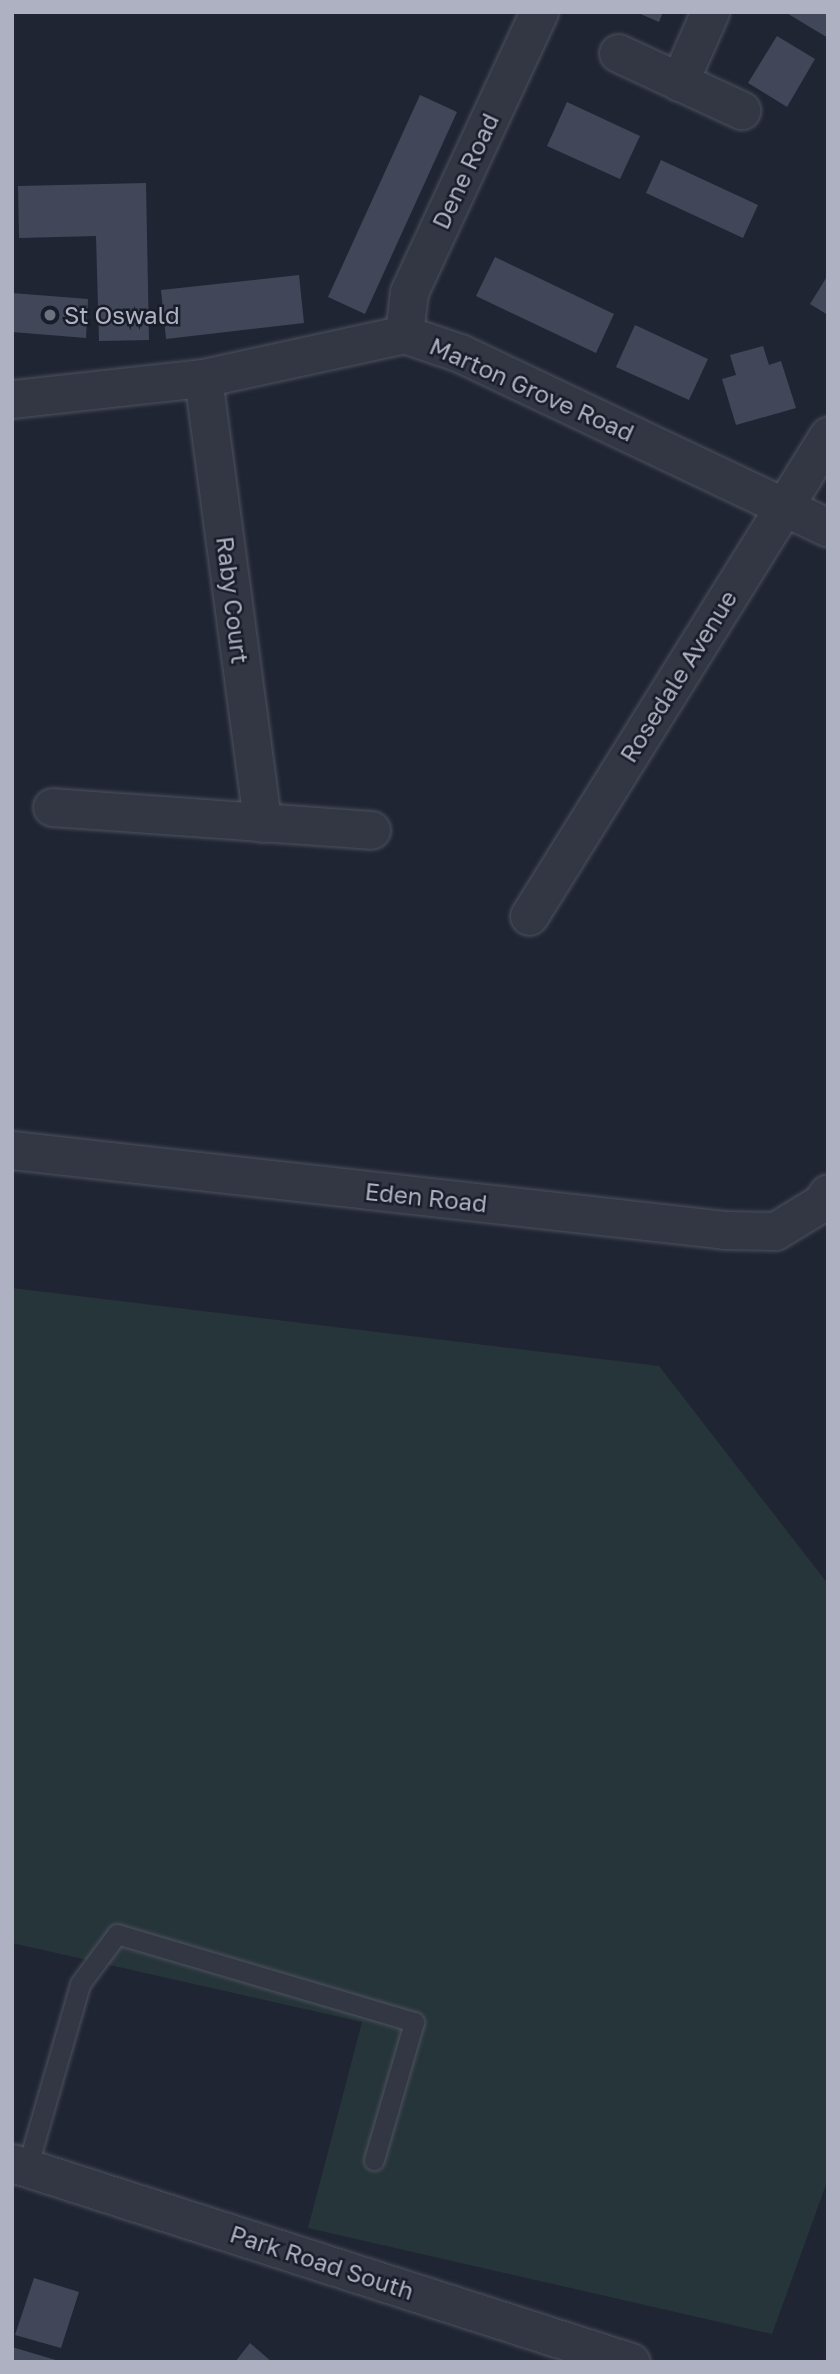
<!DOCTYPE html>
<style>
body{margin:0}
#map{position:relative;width:840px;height:2374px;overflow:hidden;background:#202533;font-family:"Golos Text",sans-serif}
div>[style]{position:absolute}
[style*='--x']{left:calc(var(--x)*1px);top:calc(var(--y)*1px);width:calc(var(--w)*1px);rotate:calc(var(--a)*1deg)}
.green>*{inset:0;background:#263539}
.building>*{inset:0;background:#414758}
.roads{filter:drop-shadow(0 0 2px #4e525f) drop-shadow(0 0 2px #4e525f)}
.service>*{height:19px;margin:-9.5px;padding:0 9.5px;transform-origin:9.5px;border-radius:9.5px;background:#333744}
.minor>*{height:37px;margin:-18.5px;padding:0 18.5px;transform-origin:18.5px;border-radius:18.5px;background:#333744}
.dots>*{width:19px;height:19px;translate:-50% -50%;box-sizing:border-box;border:4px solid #191d29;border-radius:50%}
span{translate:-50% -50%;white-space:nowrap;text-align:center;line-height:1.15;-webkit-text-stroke:5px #191d29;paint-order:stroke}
.street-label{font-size:24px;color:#adb1c1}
.poi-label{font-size:24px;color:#adb1c1}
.left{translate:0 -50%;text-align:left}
.frame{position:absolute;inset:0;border:14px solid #adb1c1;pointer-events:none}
</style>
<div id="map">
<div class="green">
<div style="clip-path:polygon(12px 1288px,659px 1366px,828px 1584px,828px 2179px,772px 2334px,308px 2228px,362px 2022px,12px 1943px)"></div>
</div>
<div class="building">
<div style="clip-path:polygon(636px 12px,663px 12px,659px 22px)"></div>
<div style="clip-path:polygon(785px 12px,828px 12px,828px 38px)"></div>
<div style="clip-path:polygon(777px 36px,815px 59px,787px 107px,748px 83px)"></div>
<div style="clip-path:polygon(420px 95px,457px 112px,365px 314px,328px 297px)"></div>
<div style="clip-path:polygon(567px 102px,640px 136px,620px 179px,547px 146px)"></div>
<div style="clip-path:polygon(661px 160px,758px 205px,743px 238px,646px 193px)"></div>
<div style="clip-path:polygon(146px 183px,149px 340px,99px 341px,96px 236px,19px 238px,18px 186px)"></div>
<div style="clip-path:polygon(495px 257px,614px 314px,596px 353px,476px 296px)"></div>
<div style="clip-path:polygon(299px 275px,304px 323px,166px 339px,161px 290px)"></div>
<div style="clip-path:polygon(828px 275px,828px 315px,810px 304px)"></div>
<div style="clip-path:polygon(12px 293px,88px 299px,86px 338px,12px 332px)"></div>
<div style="clip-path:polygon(635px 325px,708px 359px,689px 400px,616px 367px)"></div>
<div style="clip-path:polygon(763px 346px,769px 365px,781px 361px,796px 408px,736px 425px,722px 379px,736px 375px,730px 355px)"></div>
<div style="clip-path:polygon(34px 2278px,79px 2292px,61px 2348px,15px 2335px)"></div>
<div style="clip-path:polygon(250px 2343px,272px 2362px,235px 2362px)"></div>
<div style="clip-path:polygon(12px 2347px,59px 2361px,58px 2362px,12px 2362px)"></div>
</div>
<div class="roads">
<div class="service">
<div style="--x:27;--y:2168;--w:191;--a:-73.9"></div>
<div style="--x:80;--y:1984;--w:62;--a:-53.5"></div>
<div style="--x:117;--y:1934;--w:310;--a:16.5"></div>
<div style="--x:414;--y:2022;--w:144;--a:106.2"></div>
</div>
<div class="minor">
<div style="--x:618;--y:53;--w:136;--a:24.9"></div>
<div style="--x:679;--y:82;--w:77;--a:-66.1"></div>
<div style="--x:404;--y:334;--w:42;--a:-83.2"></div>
<div style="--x:409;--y:292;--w:309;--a:-65.1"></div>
<div style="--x:203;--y:378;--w:449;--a:82.4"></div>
<div style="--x:12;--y:399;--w:192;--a:-6.3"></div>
<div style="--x:203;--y:378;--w:206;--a:-12.3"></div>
<div style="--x:404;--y:334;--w:59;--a:18.7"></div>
<div style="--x:460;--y:353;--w:407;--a:25.4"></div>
<div style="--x:52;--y:807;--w:320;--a:4.1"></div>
<div style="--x:529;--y:916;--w:566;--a:-58.08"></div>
<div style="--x:12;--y:1150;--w:717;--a:6.4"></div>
<div style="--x:725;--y:1230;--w:50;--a:1.1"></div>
<div style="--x:775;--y:1231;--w:54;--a:-31.3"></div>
<div style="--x:821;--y:1203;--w:12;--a:-55"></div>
<div style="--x:12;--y:2163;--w:650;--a:17.82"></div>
</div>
</div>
<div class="dots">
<div style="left:50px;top:315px;background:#6b7280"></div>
</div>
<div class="street-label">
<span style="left:465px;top:171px;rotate:-65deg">Dene Road</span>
<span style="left:532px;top:389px;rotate:24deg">Marton Grove Road</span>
<span style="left:233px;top:600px;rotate:83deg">Raby Court</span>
<span style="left:678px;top:676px;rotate:-58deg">Rosedale Avenue</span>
<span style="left:426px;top:1197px;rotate:6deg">Eden Road</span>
<span style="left:322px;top:2262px;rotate:18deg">Park Road South</span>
</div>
<div class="poi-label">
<span class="left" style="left:64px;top:315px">St Oswald</span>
</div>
<div class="frame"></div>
</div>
